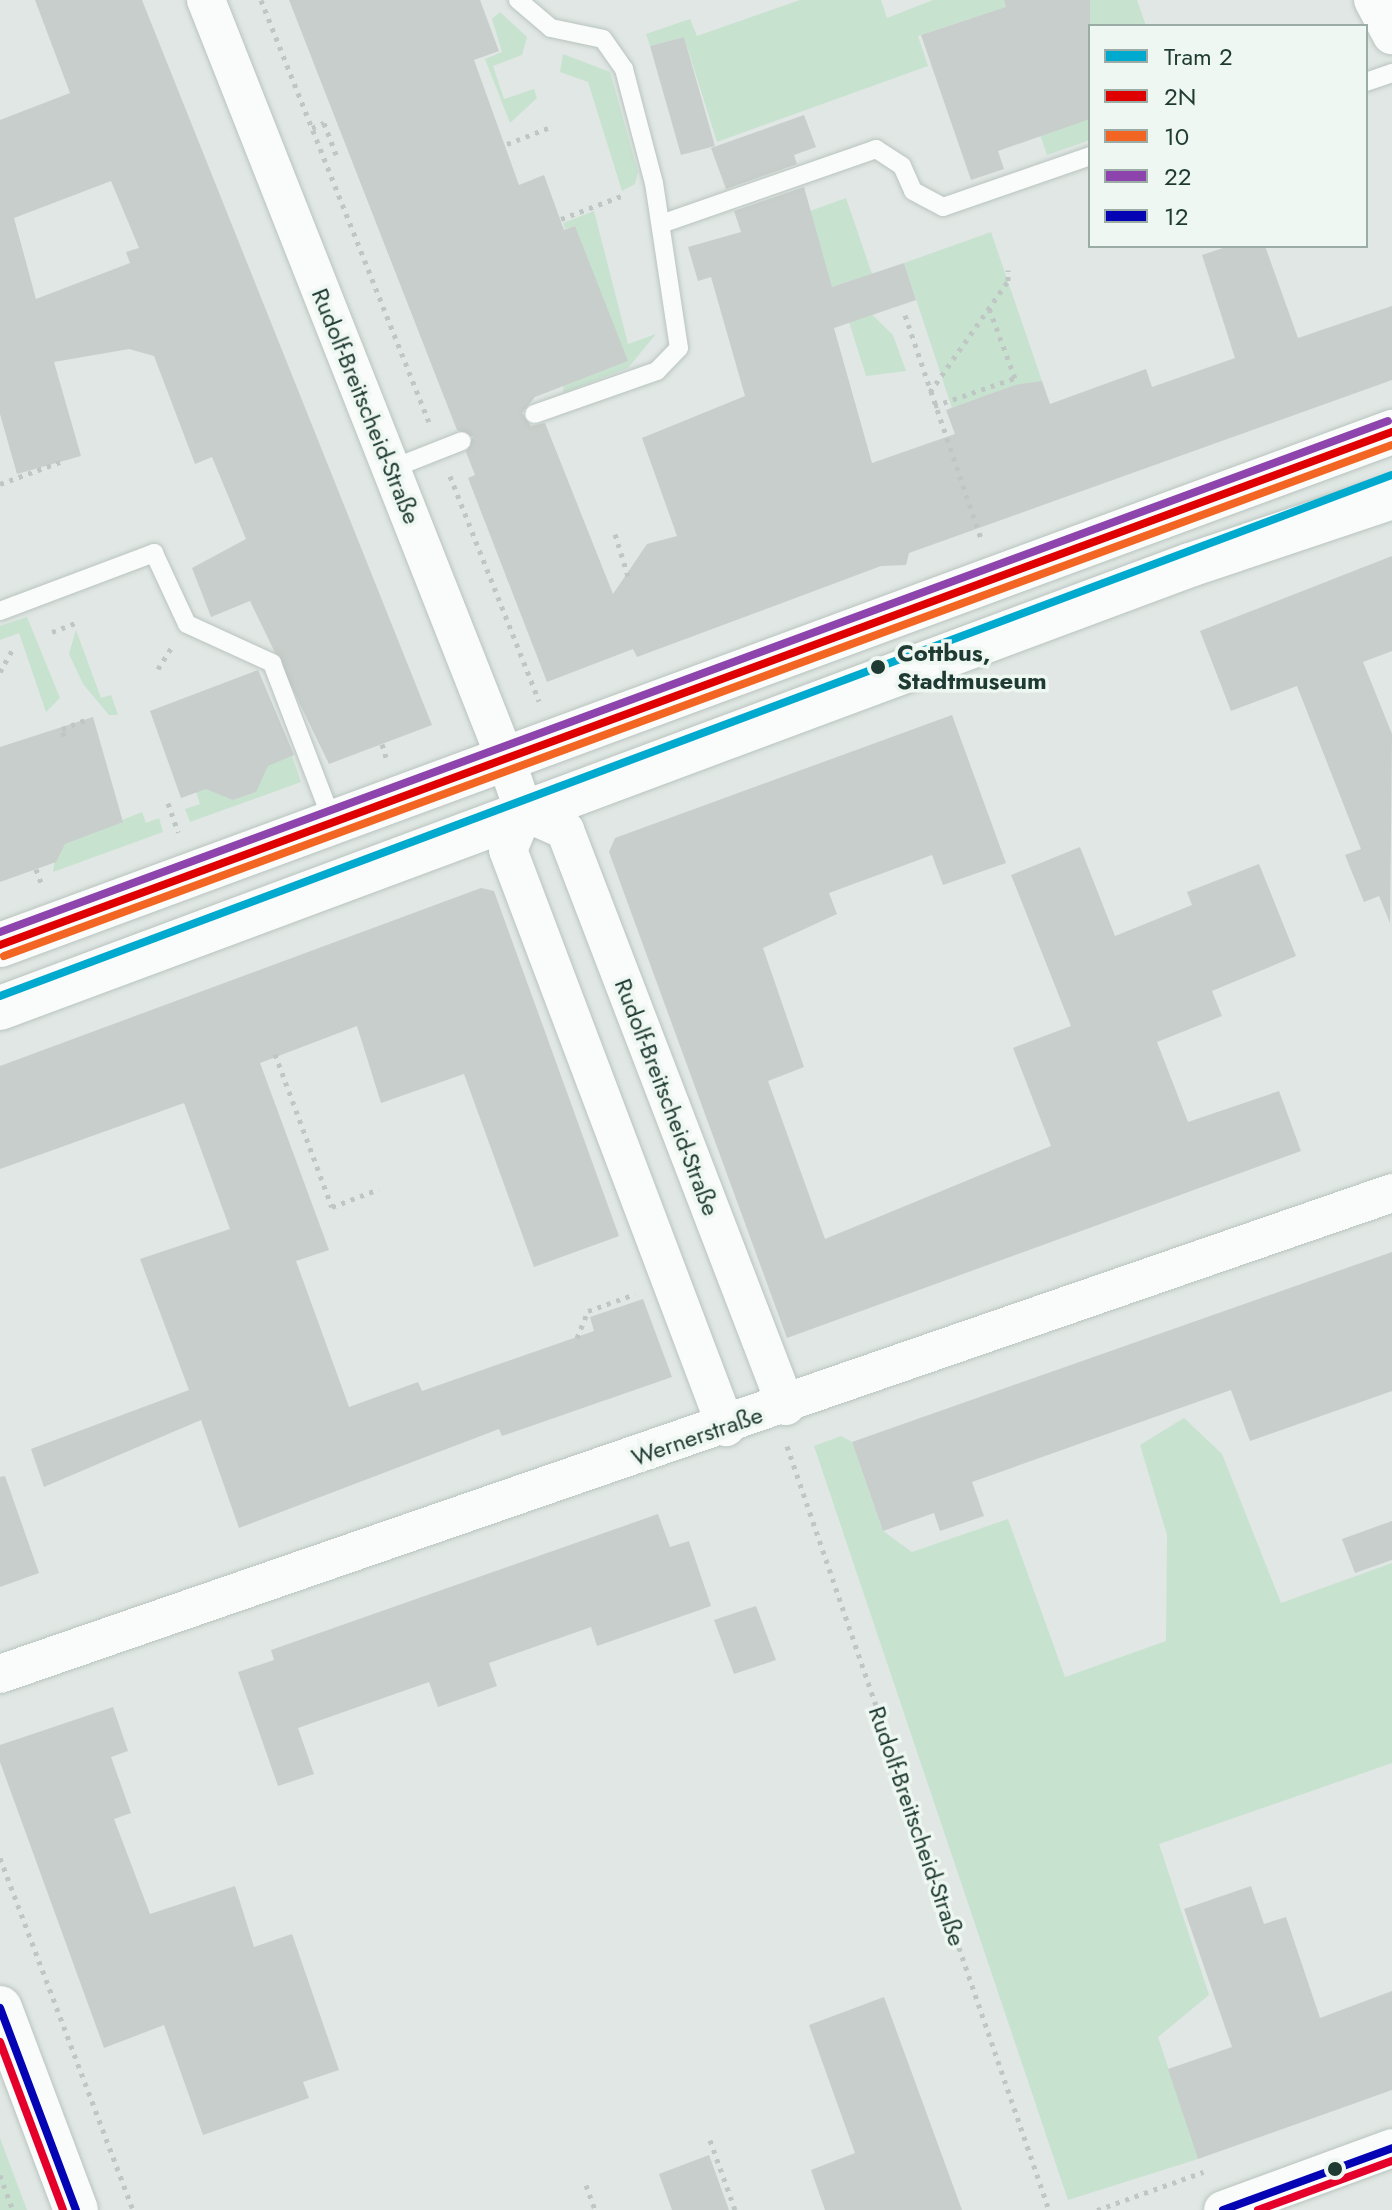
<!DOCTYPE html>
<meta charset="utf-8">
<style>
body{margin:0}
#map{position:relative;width:1392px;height:2210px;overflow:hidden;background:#e0e7e4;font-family:Jost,sans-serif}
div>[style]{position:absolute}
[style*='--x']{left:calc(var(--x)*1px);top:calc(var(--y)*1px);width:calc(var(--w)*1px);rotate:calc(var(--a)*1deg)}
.green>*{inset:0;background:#c8e2d0}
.building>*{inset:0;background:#c8cecb}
.path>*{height:5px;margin-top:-2.5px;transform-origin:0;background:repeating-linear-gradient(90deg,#bfc7c5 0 4px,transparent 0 10px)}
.roads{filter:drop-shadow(0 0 2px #b9c4bf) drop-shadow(0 0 2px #b9c4bf)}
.service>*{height:18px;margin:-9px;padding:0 9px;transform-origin:9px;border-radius:9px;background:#fafbfb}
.minor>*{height:38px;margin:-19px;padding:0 19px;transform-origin:19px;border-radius:19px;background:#fafbfb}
.tertiary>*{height:44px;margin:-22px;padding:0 22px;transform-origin:22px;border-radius:22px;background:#fafbfb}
.secondary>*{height:44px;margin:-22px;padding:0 22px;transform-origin:22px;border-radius:22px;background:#fafbfb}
.bus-1>*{height:8px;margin:-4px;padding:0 4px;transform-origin:4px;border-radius:4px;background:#df0101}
.bus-2>*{height:8px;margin:-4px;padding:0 4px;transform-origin:4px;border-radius:4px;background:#f26522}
.bus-3>*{height:8px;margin:-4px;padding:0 4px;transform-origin:4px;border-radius:4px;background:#8e44ad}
.bus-4>*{height:8px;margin:-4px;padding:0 4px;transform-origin:4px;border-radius:4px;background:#0404b4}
.bus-5>*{height:8px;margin:-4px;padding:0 4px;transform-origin:4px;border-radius:4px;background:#e4002b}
.tram-1>*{height:8px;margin:-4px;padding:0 4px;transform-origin:4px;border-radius:4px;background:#00a9ce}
.dots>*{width:22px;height:22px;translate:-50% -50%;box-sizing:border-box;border:4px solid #eef7f2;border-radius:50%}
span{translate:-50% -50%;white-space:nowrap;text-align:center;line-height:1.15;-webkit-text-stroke:7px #eef7f2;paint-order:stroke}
.street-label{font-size:24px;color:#1e3a32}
.stop-label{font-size:24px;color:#1e3a32;font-weight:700}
.left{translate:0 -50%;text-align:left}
.legend{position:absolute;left:1088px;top:24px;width:280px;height:224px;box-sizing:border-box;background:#eef7f2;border:2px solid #9baba5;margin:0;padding:10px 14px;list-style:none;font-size:24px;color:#1e3a32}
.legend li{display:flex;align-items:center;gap:16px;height:40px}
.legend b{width:40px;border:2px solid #9baba5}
</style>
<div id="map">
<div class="green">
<div style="clip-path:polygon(800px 0,881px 0,887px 18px,933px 0,1004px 0,1016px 35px,972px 18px,918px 36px,928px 66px,717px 142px,684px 37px,650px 46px,646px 34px,690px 19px,697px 36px)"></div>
<div style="clip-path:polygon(1080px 0,1137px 0,1146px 26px,1090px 26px)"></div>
<div style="clip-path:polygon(500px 12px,527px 37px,522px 55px,493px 66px,504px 99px,534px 89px,537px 98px,510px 123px,485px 59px,502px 52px,492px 19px)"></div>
<div style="clip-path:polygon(563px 54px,610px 72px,638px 172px,635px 184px,622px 191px,588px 82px,560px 72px)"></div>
<div style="clip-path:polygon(1025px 91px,1090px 119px,1090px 140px,1047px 155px)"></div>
<div style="clip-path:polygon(846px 198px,872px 274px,832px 287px,810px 211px)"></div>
<div style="clip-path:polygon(594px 211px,628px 344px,656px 334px,628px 368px,563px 393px,575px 226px,565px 229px,563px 223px)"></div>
<div style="clip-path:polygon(991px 232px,1042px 381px,952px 408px,904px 263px)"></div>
<div style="clip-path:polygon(859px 302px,893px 335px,906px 371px,866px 376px,844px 306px)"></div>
<div style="clip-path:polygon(27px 617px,60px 698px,46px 712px,19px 633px,0 640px,0 626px)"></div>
<div style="clip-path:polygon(76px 630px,101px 698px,111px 695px,118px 715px,109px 715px,83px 684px,69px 654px)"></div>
<div style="clip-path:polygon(292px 756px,301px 782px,190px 822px,185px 809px,200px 804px,196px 792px,213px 786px,233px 800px,256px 792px,260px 768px)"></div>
<div style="clip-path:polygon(142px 812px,146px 823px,159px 818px,163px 832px,53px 872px,57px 846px)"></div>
<div style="clip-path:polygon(1184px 1418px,1222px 1454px,1281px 1603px,1392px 1563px,1392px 1763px,1159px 1844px,1209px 1995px,1158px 2037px,1198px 2159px,1068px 2200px,814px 1446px,841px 1436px,852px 1442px,883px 1531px,912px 1552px,1008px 1519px,1065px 1677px,1166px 1641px,1167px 1535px,1140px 1445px)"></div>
<div style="clip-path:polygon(0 2138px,27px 2210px,0 2210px)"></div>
</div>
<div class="building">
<div style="clip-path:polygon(evenodd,35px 0,142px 0,432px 725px,329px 764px,250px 601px,211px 617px,192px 568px,246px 539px,212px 457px,195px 464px,154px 356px,129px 349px,54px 362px,81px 456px,17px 474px,0 414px,0 120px,70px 93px,35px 0,111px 181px,139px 248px,126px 252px,130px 263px,36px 299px,14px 218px,111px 181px)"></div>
<div style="clip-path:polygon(289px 0,480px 0,499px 51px,474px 60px,519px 185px,544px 175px,564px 230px,575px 226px,628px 361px,535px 397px,522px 413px,531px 426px,545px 423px,613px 594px,647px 544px,677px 536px,642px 438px,745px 396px,711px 277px,698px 281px,688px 247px,741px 232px,734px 211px,804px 187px,832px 287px,904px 263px,916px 300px,834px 328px,872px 463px,955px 434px,946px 410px,1015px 385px,1042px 381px,1050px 404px,1146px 369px,1152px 387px,1235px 358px,1202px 255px,1229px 246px,1265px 246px,1298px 338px,1392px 306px,1392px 380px,909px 553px,906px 565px,881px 566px,637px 657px,633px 649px,547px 682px,468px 478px,475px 475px,466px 452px,473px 437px,457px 430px)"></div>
<div style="clip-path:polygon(1004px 0,1090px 0,1090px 119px,998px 151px,1004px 169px,971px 180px,921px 35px,1006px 7px)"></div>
<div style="clip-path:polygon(684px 37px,715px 146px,681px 155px,650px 46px)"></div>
<div style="clip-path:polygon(804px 115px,816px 147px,794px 155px,797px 164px,726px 189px,711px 148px)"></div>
<div style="clip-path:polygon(1392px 556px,1392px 651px,1363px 662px,1392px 734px,1390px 923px,1379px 896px,1364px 902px,1345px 855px,1361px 849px,1297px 686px,1231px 711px,1200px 631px)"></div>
<div style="clip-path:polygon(258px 670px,294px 755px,268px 766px,256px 792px,233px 800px,206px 789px,181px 798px,150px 711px)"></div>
<div style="clip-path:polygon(952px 715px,1006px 863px,943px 885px,932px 855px,829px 893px,837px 914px,763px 948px,804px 1067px,768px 1081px,825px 1239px,1051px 1146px,1013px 1048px,1071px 1026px,1011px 875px,1080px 847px,1115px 936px,1192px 905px,1187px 892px,1259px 864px,1296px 956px,1212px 991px,1222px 1016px,1157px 1042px,1188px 1122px,1279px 1091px,1301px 1151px,787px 1338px,609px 852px,615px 838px)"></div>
<div style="clip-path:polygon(93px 717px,123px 822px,65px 844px,56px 862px,0 882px,0 747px)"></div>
<div style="clip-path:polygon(481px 888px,494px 891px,619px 1236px,534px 1267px,464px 1074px,381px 1103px,357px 1026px,260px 1063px,329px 1250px,296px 1261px,349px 1407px,418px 1382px,422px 1391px,594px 1331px,590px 1317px,643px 1299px,672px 1377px,502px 1436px,499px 1429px,239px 1528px,201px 1420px,44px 1487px,31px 1449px,189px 1390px,140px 1259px,230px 1229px,184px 1103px,0 1169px,0 1066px)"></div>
<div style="clip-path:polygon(1392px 1252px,1392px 1391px,1250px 1441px,1231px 1390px,972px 1482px,984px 1516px,940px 1531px,934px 1513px,883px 1531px,852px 1442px)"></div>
<div style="clip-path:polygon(5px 1476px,39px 1573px,0 1587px,0 1477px)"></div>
<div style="clip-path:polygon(658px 1514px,670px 1547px,689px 1541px,711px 1606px,597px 1646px,591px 1627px,489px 1663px,497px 1686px,438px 1707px,429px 1682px,298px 1728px,314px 1774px,278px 1786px,238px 1672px,274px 1660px,271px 1650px)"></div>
<div style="clip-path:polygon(1392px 1521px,1392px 1560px,1355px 1573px,1342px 1539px)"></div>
<div style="clip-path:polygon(756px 1606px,776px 1660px,734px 1674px,714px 1620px)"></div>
<div style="clip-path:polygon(113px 1707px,128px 1751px,111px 1757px,131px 1813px,114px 1819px,150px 1914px,235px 1886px,254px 1947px,292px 1934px,339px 2070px,303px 2082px,309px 2098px,203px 2135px,164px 2025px,104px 2048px,0 1762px,0 1745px)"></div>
<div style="clip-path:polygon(1251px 1886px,1264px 1924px,1286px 1917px,1320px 2018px,1392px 1991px,1392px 2090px,1198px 2159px,1168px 2069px,1232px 2047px,1184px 1909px)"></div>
<div style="clip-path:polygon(884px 1997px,962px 2210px,825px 2210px,811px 2170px,855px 2153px,809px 2025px)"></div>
<div style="clip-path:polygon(709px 2155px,729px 2210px,672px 2210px,659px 2174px)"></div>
</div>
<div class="path">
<div style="--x:261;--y:0;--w:454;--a:68.3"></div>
<div style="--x:312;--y:128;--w:13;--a:-23"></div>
<div style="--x:324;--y:123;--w:34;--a:69"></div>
<div style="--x:507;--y:144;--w:44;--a:-21.3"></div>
<div style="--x:561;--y:219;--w:67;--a:-20.9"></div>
<div style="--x:905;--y:315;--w:236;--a:71.2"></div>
<div style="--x:930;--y:392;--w:136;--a:-54.9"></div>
<div style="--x:1008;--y:281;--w:11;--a:-90"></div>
<div style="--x:934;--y:406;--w:86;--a:-19.1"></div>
<div style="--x:1015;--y:378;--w:75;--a:-110.4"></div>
<div style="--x:450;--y:476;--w:242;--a:68.4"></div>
<div style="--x:0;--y:484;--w:67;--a:-20.1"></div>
<div style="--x:615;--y:534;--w:44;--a:72.8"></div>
<div style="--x:52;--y:632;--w:26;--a:-21"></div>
<div style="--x:158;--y:669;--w:25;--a:-58"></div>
<div style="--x:0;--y:672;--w:25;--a:-61"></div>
<div style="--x:64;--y:736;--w:7;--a:-106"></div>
<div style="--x:62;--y:729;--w:26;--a:-21"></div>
<div style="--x:382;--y:744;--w:14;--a:73"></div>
<div style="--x:168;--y:803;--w:31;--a:71"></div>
<div style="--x:36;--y:869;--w:15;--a:70"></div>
<div style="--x:275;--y:1054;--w:163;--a:69.6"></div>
<div style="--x:332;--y:1207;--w:50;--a:-21"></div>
<div style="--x:577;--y:1338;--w:29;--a:-68"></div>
<div style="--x:588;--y:1311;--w:50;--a:-19.9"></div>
<div style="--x:787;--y:1446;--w:808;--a:71.07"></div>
<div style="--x:0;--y:1858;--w:376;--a:69.3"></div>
<div style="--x:710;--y:2140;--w:74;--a:70.3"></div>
<div style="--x:0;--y:2175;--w:37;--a:70"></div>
<div style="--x:586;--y:2185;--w:27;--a:70"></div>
<div style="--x:1097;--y:2210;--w:113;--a:-19.7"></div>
</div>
<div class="roads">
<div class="service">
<div style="--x:518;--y:0;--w:43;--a:40.3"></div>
<div style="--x:551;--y:28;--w:53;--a:11.9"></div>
<div style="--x:603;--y:39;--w:37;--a:55"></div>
<div style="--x:624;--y:69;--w:118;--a:75.3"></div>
<div style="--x:654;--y:183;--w:167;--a:81.4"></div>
<div style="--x:679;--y:348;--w:32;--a:134"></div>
<div style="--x:657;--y:371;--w:130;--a:160.7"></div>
<div style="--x:1366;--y:82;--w:28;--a:-19"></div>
<div style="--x:661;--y:224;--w:228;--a:-19.2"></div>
<div style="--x:876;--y:149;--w:31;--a:33"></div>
<div style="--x:902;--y:166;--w:27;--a:66"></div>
<div style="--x:913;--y:191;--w:34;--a:28"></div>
<div style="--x:943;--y:207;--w:156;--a:-19.1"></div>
<div style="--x:391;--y:469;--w:76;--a:-21.5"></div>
<div style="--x:0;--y:611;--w:165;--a:-20.6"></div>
<div style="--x:154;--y:553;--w:78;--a:65.1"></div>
<div style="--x:187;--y:624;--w:94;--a:24.6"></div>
<div style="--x:272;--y:663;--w:171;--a:69.1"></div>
</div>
<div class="minor">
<div style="--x:206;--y:0;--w:817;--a:68.46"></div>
<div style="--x:506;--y:760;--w:55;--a:70.9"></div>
<div style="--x:524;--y:812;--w:41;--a:112.8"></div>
<div style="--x:508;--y:850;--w:617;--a:69.3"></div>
<div style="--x:1373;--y:0;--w:40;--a:62"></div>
<div style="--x:524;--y:812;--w:45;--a:23.7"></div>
<div style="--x:565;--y:830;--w:617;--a:69.01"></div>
<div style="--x:0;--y:1674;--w:1473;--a:-19.06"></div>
<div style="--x:1223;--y:2210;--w:180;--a:-20.1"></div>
</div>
<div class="tertiary">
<div style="--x:0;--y:945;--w:1484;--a:-20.23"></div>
<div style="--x:0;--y:1008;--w:1270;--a:-20.42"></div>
<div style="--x:1190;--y:565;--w:213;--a:-18.6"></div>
</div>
<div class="secondary">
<div style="--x:0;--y:2008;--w:216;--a:69.4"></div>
</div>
</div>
<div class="bus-1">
<div style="--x:0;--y:945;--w:1484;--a:-20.23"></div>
</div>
<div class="bus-2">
<div style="--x:4;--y:956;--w:1479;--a:-20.21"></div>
</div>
<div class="bus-3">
<div style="--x:0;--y:932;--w:1479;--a:-20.21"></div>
</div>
<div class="bus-4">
<div style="--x:0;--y:2008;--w:216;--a:69.4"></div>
<div style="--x:1223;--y:2210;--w:180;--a:-20.1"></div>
</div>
<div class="bus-5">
<div style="--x:0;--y:2042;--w:179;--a:69.4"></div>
<div style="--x:1258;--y:2210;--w:143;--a:-20.1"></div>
</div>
<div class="tram-1">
<div style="--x:0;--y:996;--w:1486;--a:-20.52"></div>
</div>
<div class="dots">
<div style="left:878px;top:667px;background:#1e3a32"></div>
<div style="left:1335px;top:2169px;background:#1e3a32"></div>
</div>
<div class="street-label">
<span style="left:366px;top:406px;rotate:68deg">Rudolf-Breitscheid-Straße</span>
<span style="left:667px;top:1097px;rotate:69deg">Rudolf-Breitscheid-Straße</span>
<span style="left:697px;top:1436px;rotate:-19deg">Wernerstraße</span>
<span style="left:917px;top:1826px;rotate:71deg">Rudolf-Breitscheid-Straße</span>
</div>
<div class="stop-label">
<span class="left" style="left:897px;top:667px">Cottbus,<br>Stadtmuseum</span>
</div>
<ul class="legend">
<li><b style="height:10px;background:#00a9ce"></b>Tram 2</li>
<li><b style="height:10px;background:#df0101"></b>2N</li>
<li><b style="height:10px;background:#f26522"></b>10</li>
<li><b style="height:10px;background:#8e44ad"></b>22</li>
<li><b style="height:10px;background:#0404b4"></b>12</li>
</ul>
</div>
